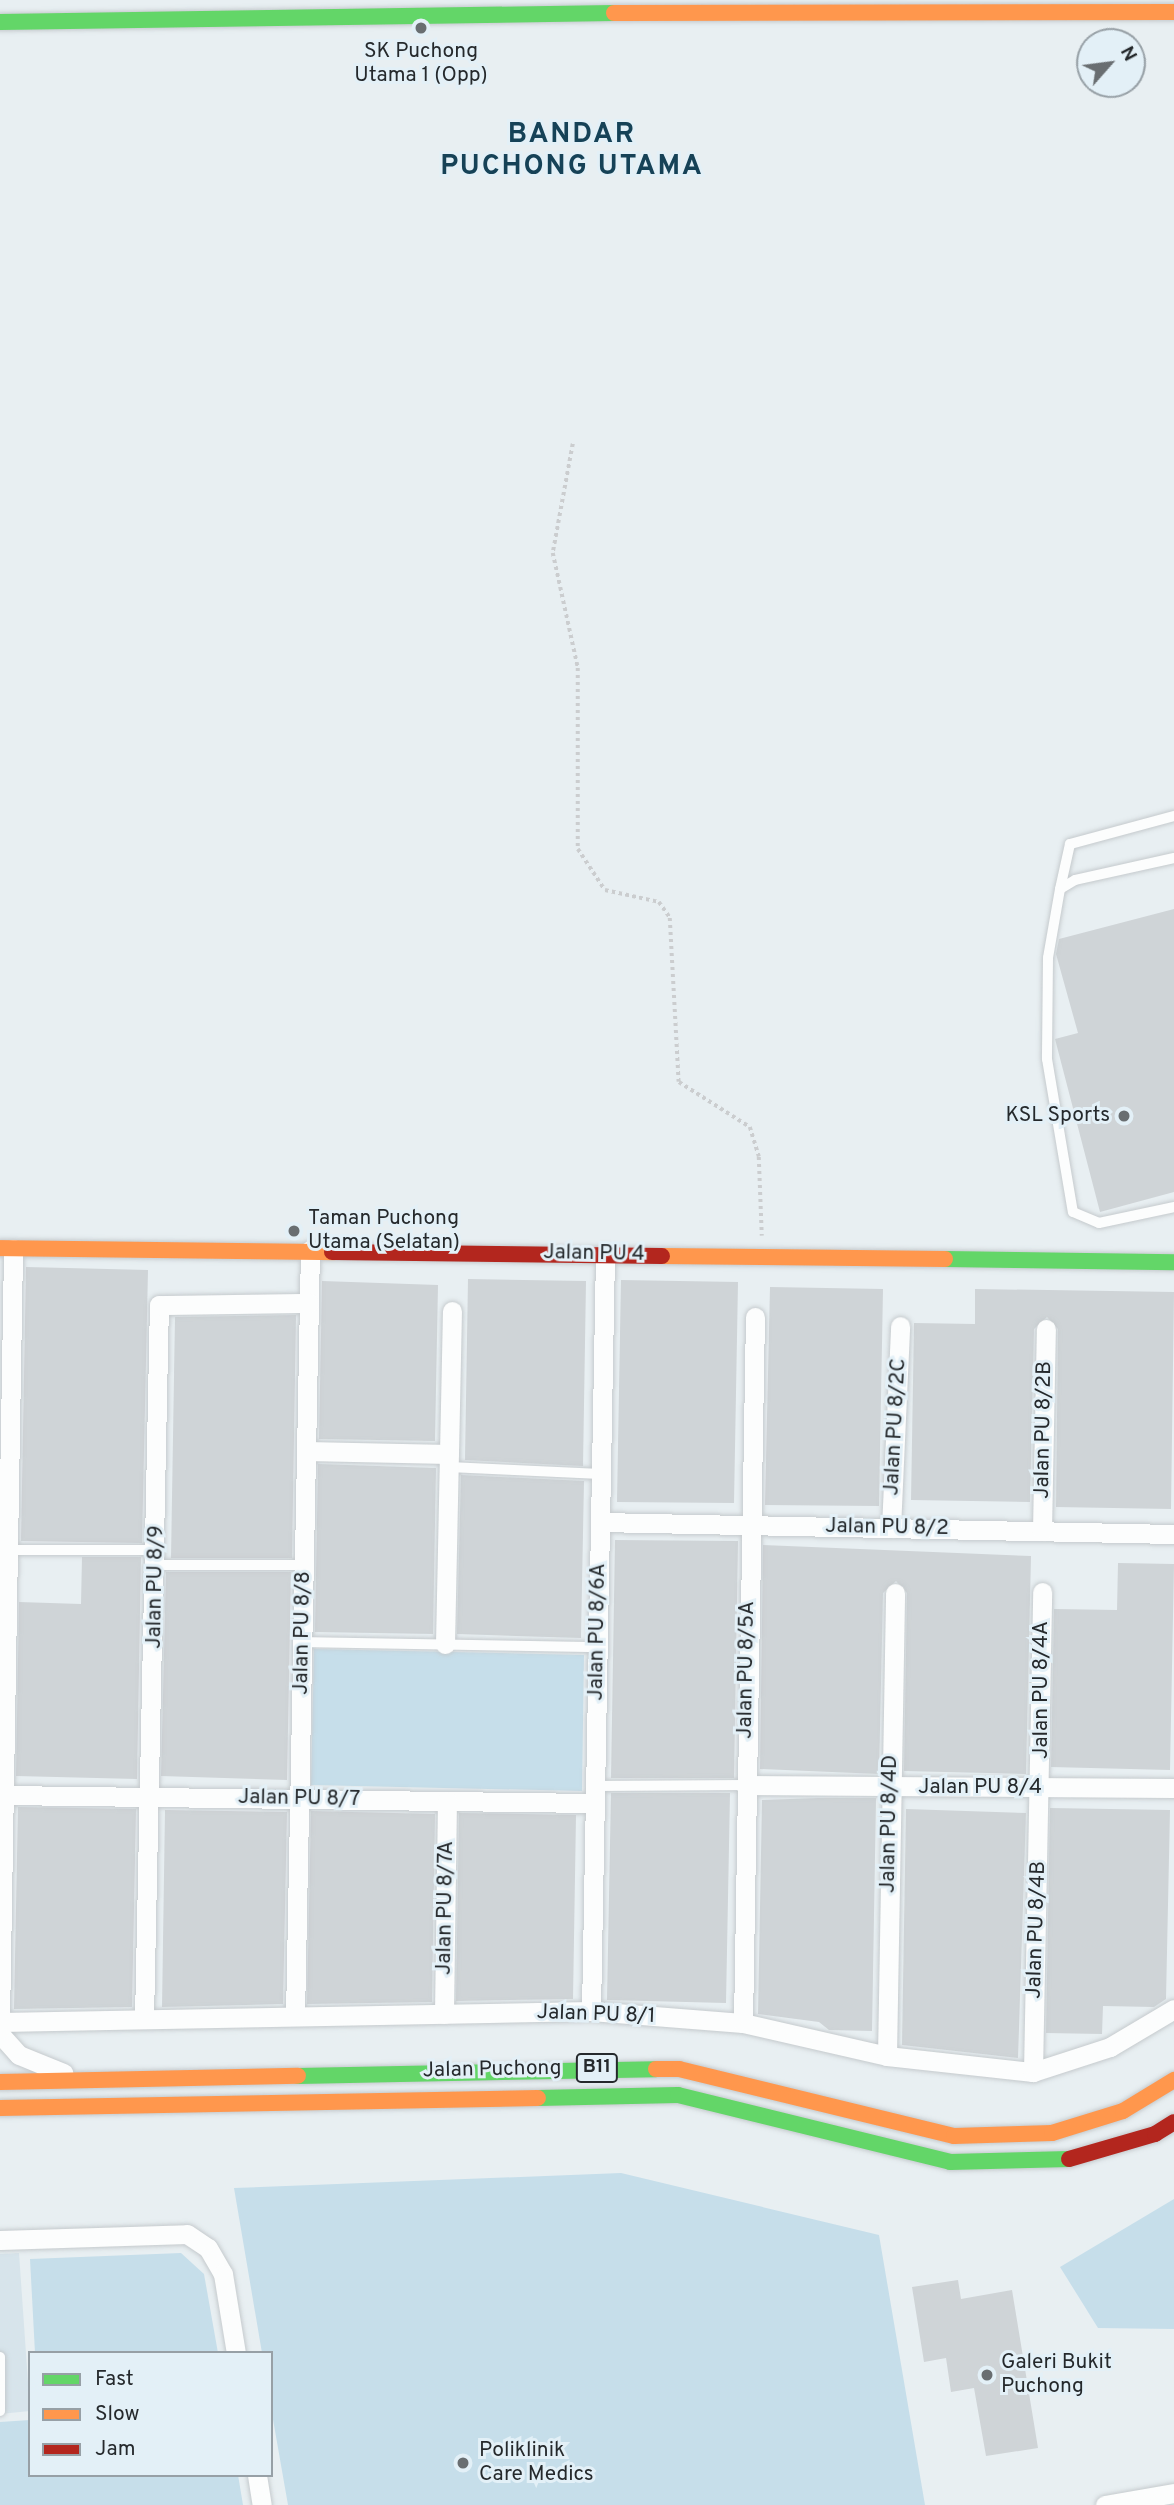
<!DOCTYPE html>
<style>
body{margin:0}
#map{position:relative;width:1174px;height:2505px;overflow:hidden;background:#e8eff2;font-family:Overpass,sans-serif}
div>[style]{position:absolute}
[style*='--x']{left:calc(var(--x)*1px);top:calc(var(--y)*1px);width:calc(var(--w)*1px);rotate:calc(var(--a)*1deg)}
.built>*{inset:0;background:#d7e4eb}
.green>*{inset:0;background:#c6deea}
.building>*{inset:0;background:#cfd4d7}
.path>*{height:3.5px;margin-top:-1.75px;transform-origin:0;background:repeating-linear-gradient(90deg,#cbcdcf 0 3.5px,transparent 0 7px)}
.roads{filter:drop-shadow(0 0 2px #c5cacd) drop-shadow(0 0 2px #c5cacd)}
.lane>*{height:10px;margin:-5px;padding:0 5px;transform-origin:5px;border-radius:5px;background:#fcfdfd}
.street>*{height:19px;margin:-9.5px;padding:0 9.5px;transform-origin:9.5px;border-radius:9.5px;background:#fcfdfd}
.fast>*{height:16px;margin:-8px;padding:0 8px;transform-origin:8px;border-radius:8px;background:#63d668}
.slow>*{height:16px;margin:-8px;padding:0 8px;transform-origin:8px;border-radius:8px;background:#ff974d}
.jam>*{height:16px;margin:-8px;padding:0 8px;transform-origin:8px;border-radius:8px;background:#b3261e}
.dots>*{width:19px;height:19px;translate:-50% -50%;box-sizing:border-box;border:4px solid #e3f0f7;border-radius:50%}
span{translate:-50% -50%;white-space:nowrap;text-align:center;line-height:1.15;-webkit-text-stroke:6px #e3f0f7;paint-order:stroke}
.shield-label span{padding:2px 5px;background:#e3f0f7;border:2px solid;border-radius:5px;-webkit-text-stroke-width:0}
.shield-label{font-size:19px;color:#25292c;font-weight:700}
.poi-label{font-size:21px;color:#25292c}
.right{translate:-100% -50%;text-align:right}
.left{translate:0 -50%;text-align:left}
.street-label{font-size:21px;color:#25292c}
.district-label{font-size:28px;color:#164257;font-weight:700;letter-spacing:2px}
.legend{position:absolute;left:28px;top:2351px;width:245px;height:126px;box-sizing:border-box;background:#e3f0f7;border:2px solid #97a0a6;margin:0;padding:9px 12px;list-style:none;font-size:21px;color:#25292c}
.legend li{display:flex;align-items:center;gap:14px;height:35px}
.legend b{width:35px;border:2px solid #97a0a6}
.north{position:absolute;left:1076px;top:28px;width:70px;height:70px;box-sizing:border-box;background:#e3f0f7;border:2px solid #97a0a6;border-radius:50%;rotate:62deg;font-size:19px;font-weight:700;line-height:28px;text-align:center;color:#25292c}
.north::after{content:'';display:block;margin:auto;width:24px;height:32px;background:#696e71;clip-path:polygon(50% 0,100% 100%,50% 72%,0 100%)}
</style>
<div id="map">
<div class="built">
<div style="clip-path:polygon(19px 2253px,30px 2411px,0 2414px,0 2254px)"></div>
</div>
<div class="green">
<div style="clip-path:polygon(314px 1649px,584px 1655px,582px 1791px,311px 1785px)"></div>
<div style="clip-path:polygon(621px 2173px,879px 2235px,925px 2505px,288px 2505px,271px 2408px,271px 2353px,262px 2353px,234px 2188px)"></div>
<div style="clip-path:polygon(1174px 2199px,1174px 2329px,1098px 2328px,1060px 2267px)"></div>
<div style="clip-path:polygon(181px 2253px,204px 2274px,218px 2353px,35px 2353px,30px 2259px)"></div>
<div style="clip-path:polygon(30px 2420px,30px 2475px,238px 2475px,243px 2505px,0 2505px,0 2422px)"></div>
</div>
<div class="building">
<div style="clip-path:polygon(1174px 909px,1174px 1192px,1100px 1212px,1055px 1039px,1078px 1033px,1056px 954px,1059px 939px)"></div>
<div style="clip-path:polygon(26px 1267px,148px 1270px,142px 1543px,21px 1541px)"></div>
<div style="clip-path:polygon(468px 1279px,586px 1281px,583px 1466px,465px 1460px)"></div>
<div style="clip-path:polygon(621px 1280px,738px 1282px,734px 1503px,617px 1502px)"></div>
<div style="clip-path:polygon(322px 1281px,438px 1285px,435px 1441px,319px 1439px)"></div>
<div style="clip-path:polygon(770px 1287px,883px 1289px,879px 1506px,765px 1505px)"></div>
<div style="clip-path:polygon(975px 1289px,1174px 1292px,1171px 1509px,1056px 1507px,1058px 1329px,1047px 1317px,1034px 1329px,1030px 1502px,911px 1500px,914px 1323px,975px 1324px)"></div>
<div style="clip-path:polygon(296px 1315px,292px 1558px,171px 1558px,175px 1317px)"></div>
<div style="clip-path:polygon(318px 1464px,436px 1468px,433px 1634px,315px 1632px)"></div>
<div style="clip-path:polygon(461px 1475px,584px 1481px,581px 1638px,457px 1634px)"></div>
<div style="clip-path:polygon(615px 1540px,738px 1541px,734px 1778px,611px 1778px)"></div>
<div style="clip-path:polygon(763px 1545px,1031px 1556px,1026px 1774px,904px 1771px,907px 1593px,896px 1581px,883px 1593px,879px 1774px,760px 1769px)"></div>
<div style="clip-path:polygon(82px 1557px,141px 1557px,137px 1779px,16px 1776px,19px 1602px,81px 1604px)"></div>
<div style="clip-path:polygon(1118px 1563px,1174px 1564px,1170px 1770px,1051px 1767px,1054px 1609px,1117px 1610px)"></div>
<div style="clip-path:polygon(166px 1572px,291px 1572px,287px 1780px,161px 1776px)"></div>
<div style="clip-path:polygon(611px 1793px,730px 1793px,726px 2003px,607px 2000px)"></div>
<div style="clip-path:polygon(818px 1798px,876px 1798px,872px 2031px,829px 2030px,819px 2022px,758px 2014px,762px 1800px)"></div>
<div style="clip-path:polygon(18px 1807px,136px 1809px,132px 2007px,14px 2009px)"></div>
<div style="clip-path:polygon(1050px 1808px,1170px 1810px,1166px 1999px,1154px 2007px,1103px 2006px,1102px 2034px,1046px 2033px)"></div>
<div style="clip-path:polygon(906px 1809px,1026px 1813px,1018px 2058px,902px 2045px)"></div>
<div style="clip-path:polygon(165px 1810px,287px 1812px,283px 2004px,162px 2007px)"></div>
<div style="clip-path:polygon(311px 1811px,435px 1814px,432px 2002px,307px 2004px)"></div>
<div style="clip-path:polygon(459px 1813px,576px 1815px,573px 1999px,456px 2001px)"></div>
<div style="clip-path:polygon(958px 2280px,961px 2299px,1012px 2290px,1038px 2448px,986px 2456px,974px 2388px,951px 2392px,946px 2358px,924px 2362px,912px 2287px)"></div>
</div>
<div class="path">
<div style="--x:573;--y:444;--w:111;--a:100.4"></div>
<div style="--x:553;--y:553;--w:118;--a:77.7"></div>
<div style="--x:578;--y:668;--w:181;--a:90"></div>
<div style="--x:578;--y:849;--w:49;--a:56.6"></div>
<div style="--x:605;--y:890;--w:55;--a:12.5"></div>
<div style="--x:659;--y:902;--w:19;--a:55"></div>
<div style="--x:670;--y:918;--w:164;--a:86.9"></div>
<div style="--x:679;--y:1082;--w:84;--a:32.4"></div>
<div style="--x:750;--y:1127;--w:31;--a:73"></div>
<div style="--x:759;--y:1157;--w:79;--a:87.8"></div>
</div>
<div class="roads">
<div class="lane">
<div style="--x:1174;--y:858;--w:101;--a:167.5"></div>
<div style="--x:1075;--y:880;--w:17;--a:149"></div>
<div style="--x:1060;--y:889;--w:70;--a:99.9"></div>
<div style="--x:1048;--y:958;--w:101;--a:90.6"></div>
<div style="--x:1047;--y:1059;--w:155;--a:80.4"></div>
<div style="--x:1073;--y:1212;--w:28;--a:23"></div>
<div style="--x:1099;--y:1223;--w:77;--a:-12"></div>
<div style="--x:1060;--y:889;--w:46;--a:-77.5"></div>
<div style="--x:1070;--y:844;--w:108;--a:-15.1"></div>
<div style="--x:449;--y:1467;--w:152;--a:2.6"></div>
<div style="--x:8;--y:1550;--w:147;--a:0"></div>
<div style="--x:156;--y:1565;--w:148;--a:0"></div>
<div style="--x:303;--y:1642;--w:295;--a:1"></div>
<div style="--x:595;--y:1786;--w:150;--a:-0.4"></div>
<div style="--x:0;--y:2357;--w:54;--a:90"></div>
</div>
<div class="street">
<div style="--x:306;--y:1451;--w:143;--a:1.2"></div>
<div style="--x:600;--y:1522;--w:574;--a:1.2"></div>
<div style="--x:891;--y:1528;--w:202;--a:-87.4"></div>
<div style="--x:1042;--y:1531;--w:202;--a:-88.9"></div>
<div style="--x:445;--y:1644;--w:333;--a:-88.8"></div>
<div style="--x:745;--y:1785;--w:429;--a:0.4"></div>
<div style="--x:4;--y:1795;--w:591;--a:0.78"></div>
<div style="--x:591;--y:2011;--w:757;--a:-88.94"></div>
<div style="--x:444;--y:2014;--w:213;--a:-89.2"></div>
<div style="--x:295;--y:2016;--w:766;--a:-88.88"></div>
<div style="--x:144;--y:2019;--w:714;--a:-88.8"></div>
<div style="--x:159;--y:1305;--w:150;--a:-0.8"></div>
<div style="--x:0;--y:2020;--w:771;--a:-89.03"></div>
<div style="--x:0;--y:2022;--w:591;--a:-1.07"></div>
<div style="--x:591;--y:2011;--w:152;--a:4.5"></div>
<div style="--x:743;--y:2023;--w:148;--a:12.9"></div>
<div style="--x:887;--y:2056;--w:147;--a:6.3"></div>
<div style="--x:1033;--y:2072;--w:81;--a:-18"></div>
<div style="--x:1110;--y:2047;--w:74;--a:-30.7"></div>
<div style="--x:743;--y:2023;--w:706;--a:-89.03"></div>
<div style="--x:0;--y:2034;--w:28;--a:48"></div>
<div style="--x:19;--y:2055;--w:48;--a:22.2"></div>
<div style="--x:887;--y:2056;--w:463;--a:-89"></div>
<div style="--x:1033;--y:2072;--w:480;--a:-88.9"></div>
<div style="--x:0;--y:2240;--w:187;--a:-1.8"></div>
<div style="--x:187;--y:2234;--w:25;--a:34"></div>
<div style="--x:208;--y:2248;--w:30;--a:60"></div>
<div style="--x:223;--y:2274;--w:80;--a:80.7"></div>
<div style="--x:257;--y:2475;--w:30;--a:81"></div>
<div style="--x:1105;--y:2505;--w:70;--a:-9.9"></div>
</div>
<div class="fast">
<div style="--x:0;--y:22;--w:614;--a:-0.84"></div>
<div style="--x:945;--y:1259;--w:229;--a:0.8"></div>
<div style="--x:298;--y:2076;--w:358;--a:-1.1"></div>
<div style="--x:538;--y:2098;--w:140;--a:-1.2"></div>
<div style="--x:678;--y:2095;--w:280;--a:13.8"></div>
<div style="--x:950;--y:2162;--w:119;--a:-1.4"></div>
</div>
<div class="slow">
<div style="--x:614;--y:13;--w:560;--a:-0.1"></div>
<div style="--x:0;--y:1248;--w:332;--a:0.7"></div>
<div style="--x:662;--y:1256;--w:283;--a:0.6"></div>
<div style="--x:656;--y:2069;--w:23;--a:0"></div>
<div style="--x:679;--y:2069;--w:283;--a:13.7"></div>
<div style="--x:954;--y:2136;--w:98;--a:-1.8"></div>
<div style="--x:1052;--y:2133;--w:74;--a:-17.2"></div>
<div style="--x:1123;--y:2111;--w:60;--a:-31.3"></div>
<div style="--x:0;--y:2082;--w:298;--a:-1.2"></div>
<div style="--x:0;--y:2108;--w:538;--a:-1.06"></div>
</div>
<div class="jam">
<div style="--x:332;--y:1252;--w:330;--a:0.7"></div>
<div style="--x:1069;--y:2159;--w:90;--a:-16.2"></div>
<div style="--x:1155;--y:2134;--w:22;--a:-32"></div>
</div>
</div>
<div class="dots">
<div style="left:421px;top:28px;background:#696e71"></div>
<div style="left:1124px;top:1116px;background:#696e71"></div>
<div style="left:294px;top:1231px;background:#696e71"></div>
<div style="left:987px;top:2375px;background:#696e71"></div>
<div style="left:463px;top:2463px;background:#696e71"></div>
</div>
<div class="shield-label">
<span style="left:597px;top:2068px">B11</span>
</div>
<div class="poi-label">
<span style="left:421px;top:64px">SK Puchong<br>Utama 1 (Opp)</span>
<span class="right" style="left:1110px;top:1116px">KSL Sports</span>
<span class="left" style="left:308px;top:1231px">Taman Puchong<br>Utama (Selatan)</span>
<span class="left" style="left:1001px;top:2375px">Galeri Bukit<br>Puchong</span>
<span class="left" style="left:479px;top:2463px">Poliklinik<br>Care Medics</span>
</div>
<div class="street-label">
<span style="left:594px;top:1254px;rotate:1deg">Jalan PU 4</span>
<span style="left:896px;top:1427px;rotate:-87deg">Jalan PU 8/2C</span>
<span style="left:1044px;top:1430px;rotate:-89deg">Jalan PU 8/2B</span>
<span style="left:887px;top:1528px;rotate:1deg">Jalan PU 8/2</span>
<span style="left:156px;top:1587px;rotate:-89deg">Jalan PU 8/9</span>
<span style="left:598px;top:1632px;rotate:-89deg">Jalan PU 8/6A</span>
<span style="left:303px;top:1633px;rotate:-89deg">Jalan PU 8/8</span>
<span style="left:747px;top:1670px;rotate:-89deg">Jalan PU 8/5A</span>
<span style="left:1042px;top:1690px;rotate:-90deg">Jalan PU 8/4A</span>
<span style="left:980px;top:1788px">Jalan PU 8/4</span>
<span style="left:299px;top:1799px;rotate:1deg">Jalan PU 8/7</span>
<span style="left:890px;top:1824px;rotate:-89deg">Jalan PU 8/4D</span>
<span style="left:446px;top:1908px;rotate:-89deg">Jalan PU 8/7A</span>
<span style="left:1037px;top:1930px;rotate:-88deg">Jalan PU 8/4B</span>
<span style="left:596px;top:2015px;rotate:2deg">Jalan PU 8/1</span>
<span style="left:492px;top:2070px;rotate:-1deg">Jalan Puchong</span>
</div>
<div class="district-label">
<span style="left:572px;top:151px">BANDAR<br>PUCHONG UTAMA</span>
</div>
<ul class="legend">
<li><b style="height:9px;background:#63d668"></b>Fast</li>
<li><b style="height:9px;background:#ff974d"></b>Slow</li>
<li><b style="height:9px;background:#b3261e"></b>Jam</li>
</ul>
<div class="north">N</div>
</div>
